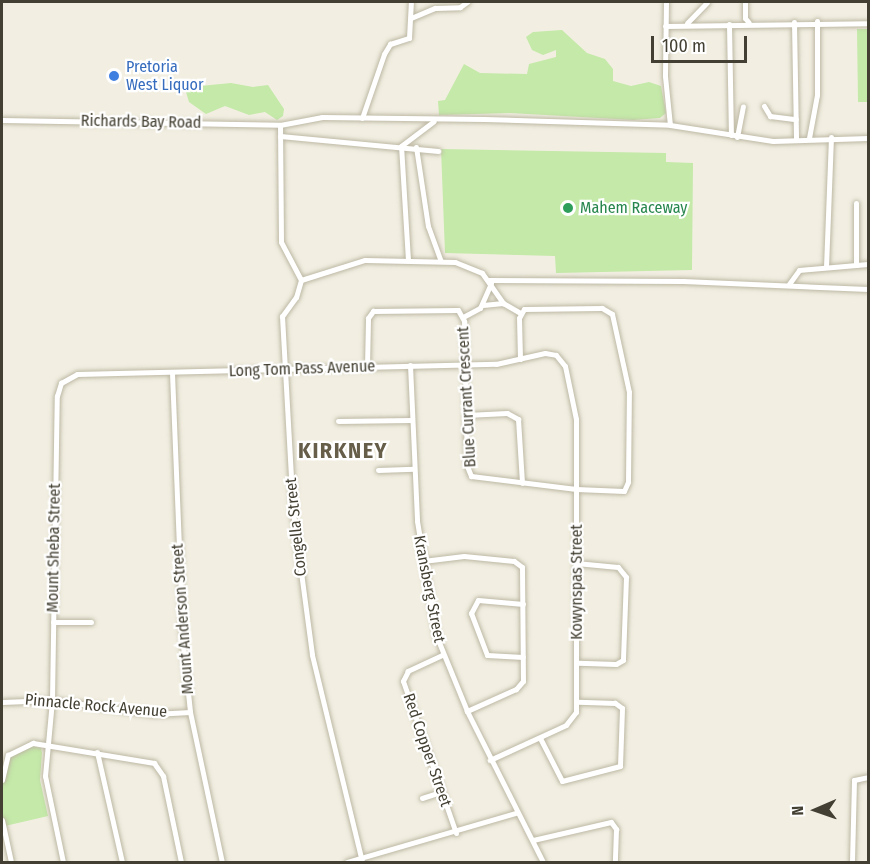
<!DOCTYPE html>
<style>
body{margin:0}
#map{position:relative;width:870px;height:864px;overflow:hidden;background:#f2efe2;font-family:"Fira Sans Condensed",sans-serif}
div>[style]{position:absolute}
[style*='--x']{left:calc(var(--x)*1px);top:calc(var(--y)*1px);width:calc(var(--w)*1px);rotate:calc(var(--a)*1deg)}
.green>*{inset:0;background:#c4e9a8}
.roads{filter:drop-shadow(0 0 2px #bdb8a4) drop-shadow(0 0 2px #bdb8a4)}
.minor>*{height:5px;margin:-2.5px;padding:0 2.5px;transform-origin:2.5px;border-radius:2.5px;background:#fff}
.dots>*{width:16px;height:16px;translate:-50% -50%;box-sizing:border-box;border:3px solid #fff;border-radius:50%}
span{translate:-50% -50%;white-space:nowrap;text-align:center;line-height:1.15;-webkit-text-stroke:4.5px #fff;paint-order:stroke}
.shop-label{font-size:16px;color:#366cbe}
.left{translate:0 -50%;text-align:left}
.street-label{font-size:16px;color:#433f32}
.leisure-label{font-size:16px;color:#27864d}
.district-label{font-size:22px;color:#675e49;font-weight:700;letter-spacing:1.5px}
.frame{position:absolute;inset:0;border:3px solid #433f32;pointer-events:none}
.north{position:absolute;left:786px;top:780px;width:60px;height:60px;-webkit-text-stroke:4px #fff;paint-order:stroke;rotate:268deg;font-size:16px;font-weight:700;line-height:24px;text-align:center;color:#433f32}
.north::after{content:'';display:block;margin:auto;width:21px;height:27px;background:#433f32;clip-path:polygon(50% 0,100% 100%,50% 72%,0 100%)}
.scale{position:absolute;left:651px;top:36px;width:96px;height:27px;box-sizing:border-box;border:3px solid #433f32;border-top:0;padding-left:8px;font-size:18px;line-height:21px;white-space:nowrap;color:#433f32;-webkit-text-stroke:4px #fff;paint-order:stroke}
</style>
<div id="map">
<div class="green">
<div style="clip-path:polygon(857px 29px,868px 29px,868px 102px,858px 102px)"></div>
<div style="clip-path:polygon(562px 30px,587px 53px,605px 59px,613px 69px,613px 81px,631px 86px,649px 82px,661px 86px,666px 113px,660px 118px,633px 120px,510px 113px,439px 115px,438px 101px,445px 100px,464px 64px,480px 73px,527px 74px,529px 64px,556px 57px,556px 50px,543px 55px,532px 50px,526px 37px,533px 32px)"></div>
<div style="clip-path:polygon(231px 83px,253px 87px,268px 85px,284px 109px,283px 116px,277px 120px,265px 112px,249px 115px,225px 106px,206px 114px,189px 102px,186px 92px,190px 87px)"></div>
<div style="clip-path:polygon(441px 149px,666px 153px,666px 162px,693px 163px,692px 270px,556px 273px,555px 256px,445px 253px)"></div>
<div style="clip-path:polygon(30px 746px,41px 748px,42px 753px,40px 780px,48px 816px,5px 826px,2px 811px,3px 780px,10px 757px)"></div>
</div>
<div class="roads">
<div class="minor">
<div style="--x:666;--y:2;--w:74;--a:90.8"></div>
<div style="--x:665;--y:76;--w:49;--a:84.2"></div>
<div style="--x:745;--y:2;--w:16;--a:90"></div>
<div style="--x:745;--y:18;--w:6;--a:51"></div>
<div style="--x:411;--y:18;--w:26;--a:-23"></div>
<div style="--x:435;--y:8;--w:25;--a:-2"></div>
<div style="--x:460;--y:7;--w:9;--a:-36"></div>
<div style="--x:794;--y:22;--w:117;--a:89"></div>
<div style="--x:687;--y:23;--w:29;--a:-46"></div>
<div style="--x:729;--y:24;--w:111;--a:89"></div>
<div style="--x:665;--y:26;--w:203;--a:-0.8"></div>
<div style="--x:764;--y:106;--w:12;--a:59"></div>
<div style="--x:770;--y:116;--w:26;--a:7"></div>
<div style="--x:362;--y:118;--w:68;--a:-71"></div>
<div style="--x:384;--y:54;--w:12;--a:-59"></div>
<div style="--x:390;--y:44;--w:20;--a:-18"></div>
<div style="--x:409;--y:38;--w:36;--a:-87"></div>
<div style="--x:2;--y:120;--w:278;--a:1"></div>
<div style="--x:280;--y:125;--w:43;--a:-10.8"></div>
<div style="--x:322;--y:117;--w:162;--a:0.7"></div>
<div style="--x:484;--y:119;--w:186;--a:1.8"></div>
<div style="--x:670;--y:125;--w:104;--a:8.8"></div>
<div style="--x:773;--y:141;--w:95;--a:-1.8"></div>
<div style="--x:280;--y:125;--w:117;--a:89.5"></div>
<div style="--x:281;--y:242;--w:43;--a:62.2"></div>
<div style="--x:301;--y:280;--w:18;--a:106"></div>
<div style="--x:296;--y:297;--w:24;--a:126"></div>
<div style="--x:282;--y:316;--w:196;--a:86.8"></div>
<div style="--x:293;--y:512;--w:144;--a:82.4"></div>
<div style="--x:312;--y:655;--w:213;--a:76.4"></div>
<div style="--x:280;--y:136;--w:159;--a:5.4"></div>
<div style="--x:737;--y:137;--w:31;--a:-79"></div>
<div style="--x:809;--y:138;--w:44;--a:-79.5"></div>
<div style="--x:817;--y:95;--w:74;--a:-90"></div>
<div style="--x:416;--y:147;--w:80;--a:81.4"></div>
<div style="--x:428;--y:226;--w:37;--a:70"></div>
<div style="--x:856;--y:203;--w:62;--a:90"></div>
<div style="--x:408;--y:260;--w:114;--a:-93.5"></div>
<div style="--x:401;--y:146;--w:41;--a:-37.1"></div>
<div style="--x:826;--y:267;--w:130;--a:-87.8"></div>
<div style="--x:301;--y:280;--w:67;--a:-17.4"></div>
<div style="--x:365;--y:260;--w:90;--a:1.3"></div>
<div style="--x:455;--y:262;--w:29;--a:22"></div>
<div style="--x:482;--y:273;--w:37;--a:55"></div>
<div style="--x:503;--y:303;--w:20;--a:30"></div>
<div style="--x:489;--y:280;--w:194;--a:0.3"></div>
<div style="--x:683;--y:281;--w:185;--a:2.5"></div>
<div style="--x:789;--y:284;--w:17;--a:-54"></div>
<div style="--x:799;--y:270;--w:69;--a:-5"></div>
<div style="--x:483;--y:305;--w:20;--a:-6"></div>
<div style="--x:463;--y:317;--w:19;--a:-28"></div>
<div style="--x:480;--y:308;--w:27;--a:-66"></div>
<div style="--x:410;--y:365;--w:156;--a:87.4"></div>
<div style="--x:417;--y:521;--w:116;--a:80.5"></div>
<div style="--x:436;--y:635;--w:82;--a:67.8"></div>
<div style="--x:467;--y:711;--w:169;--a:63.3"></div>
<div style="--x:367;--y:367;--w:49;--a:-88.8"></div>
<div style="--x:368;--y:318;--w:9;--a:-54"></div>
<div style="--x:373;--y:311;--w:85;--a:-0.7"></div>
<div style="--x:458;--y:310;--w:13;--a:61"></div>
<div style="--x:464;--y:321;--w:145;--a:88.8"></div>
<div style="--x:467;--y:466;--w:11;--a:68"></div>
<div style="--x:471;--y:476;--w:106;--a:7.1"></div>
<div style="--x:576;--y:489;--w:48;--a:2.4"></div>
<div style="--x:624;--y:491;--w:10;--a:-66"></div>
<div style="--x:628;--y:482;--w:90;--a:-89.4"></div>
<div style="--x:629;--y:392;--w:80;--a:-102.3"></div>
<div style="--x:612;--y:314;--w:12;--a:-149"></div>
<div style="--x:602;--y:308;--w:78;--a:179.3"></div>
<div style="--x:524;--y:309;--w:10;--a:119"></div>
<div style="--x:519;--y:318;--w:41;--a:88.6"></div>
<div style="--x:172;--y:373;--w:272;--a:87.7"></div>
<div style="--x:183;--y:645;--w:67;--a:84"></div>
<div style="--x:190;--y:712;--w:153;--a:78"></div>
<div style="--x:466;--y:415;--w:41;--a:-2.8"></div>
<div style="--x:507;--y:413;--w:13;--a:29"></div>
<div style="--x:518;--y:419;--w:64;--a:86.4"></div>
<div style="--x:338;--y:421;--w:74;--a:-0.8"></div>
<div style="--x:378;--y:470;--w:36;--a:-2"></div>
<div style="--x:423;--y:561;--w:41;--a:-7"></div>
<div style="--x:464;--y:556;--w:50;--a:5.7"></div>
<div style="--x:514;--y:561;--w:10;--a:37"></div>
<div style="--x:522;--y:567;--w:114;--a:89.5"></div>
<div style="--x:523;--y:681;--w:11;--a:131"></div>
<div style="--x:516;--y:689;--w:54;--a:155.8"></div>
<div style="--x:576;--y:563;--w:42;--a:5.4"></div>
<div style="--x:618;--y:567;--w:13;--a:51"></div>
<div style="--x:626;--y:577;--w:83;--a:92.1"></div>
<div style="--x:623;--y:660;--w:8;--a:150"></div>
<div style="--x:616;--y:664;--w:38;--a:-178"></div>
<div style="--x:523;--y:604;--w:45;--a:-174.9"></div>
<div style="--x:478;--y:600;--w:15;--a:118"></div>
<div style="--x:471;--y:613;--w:45;--a:69.1"></div>
<div style="--x:487;--y:655;--w:36;--a:3"></div>
<div style="--x:53;--y:622;--w:38;--a:0"></div>
<div style="--x:442;--y:655;--w:38;--a:155"></div>
<div style="--x:408;--y:671;--w:11;--a:117"></div>
<div style="--x:403;--y:681;--w:161;--a:70.8"></div>
<div style="--x:2;--y:702;--w:50;--a:-2.3"></div>
<div style="--x:52;--y:700;--w:103;--a:7.8"></div>
<div style="--x:154;--y:714;--w:36;--a:-3"></div>
<div style="--x:540;--y:738;--w:48;--a:62.9"></div>
<div style="--x:562;--y:781;--w:60;--a:-14.5"></div>
<div style="--x:620;--y:766;--w:58;--a:-88"></div>
<div style="--x:622;--y:708;--w:9;--a:-144"></div>
<div style="--x:615;--y:703;--w:37;--a:-178"></div>
<div style="--x:97;--y:752;--w:113;--a:77.2"></div>
<div style="--x:2;--y:780;--w:26;--a:-77"></div>
<div style="--x:8;--y:755;--w:28;--a:-26"></div>
<div style="--x:33;--y:743;--w:123;--a:9.4"></div>
<div style="--x:154;--y:763;--w:16;--a:55"></div>
<div style="--x:163;--y:776;--w:88;--a:78.2"></div>
<div style="--x:422;--y:798;--w:20;--a:-18"></div>
<div style="--x:2;--y:820;--w:43;--a:77.9"></div>
<div style="--x:533;--y:840;--w:80;--a:-13"></div>
<div style="--x:611;--y:822;--w:9;--a:54"></div>
<div style="--x:616;--y:829;--w:33;--a:92"></div>
<div style="--x:63;--y:862;--w:88;--a:-101.8"></div>
<div style="--x:45;--y:776;--w:76;--a:-84.7"></div>
<div style="--x:52;--y:700;--w:304;--a:-89.1"></div>
<div style="--x:57;--y:396;--w:14;--a:-73"></div>
<div style="--x:61;--y:383;--w:18;--a:-29"></div>
<div style="--x:77;--y:374;--w:419;--a:-1.4"></div>
<div style="--x:496;--y:364;--w:50;--a:-12.7"></div>
<div style="--x:545;--y:353;--w:11;--a:10"></div>
<div style="--x:556;--y:355;--w:14;--a:51"></div>
<div style="--x:565;--y:366;--w:54;--a:78.3"></div>
<div style="--x:576;--y:419;--w:293;--a:90"></div>
<div style="--x:576;--y:712;--w:16;--a:128"></div>
<div style="--x:566;--y:725;--w:84;--a:155.3"></div>
<div style="--x:347;--y:862;--w:176;--a:-16.2"></div>
<div style="--x:852;--y:862;--w:82;--a:-88.6"></div>
<div style="--x:854;--y:780;--w:14;--a:-12"></div>
</div>
</div>
<div class="dots">
<div style="left:114px;top:76px;background:#3f7fe0"></div>
<div style="left:568px;top:208px;background:#2e9e5b"></div>
</div>
<div class="shop-label">
<span class="left" style="left:126px;top:76px">Pretoria<br>West Liquor</span>
</div>
<div class="street-label">
<span style="left:141px;top:122px;rotate:1deg">Richards Bay Road</span>
<span style="left:302px;top:369px;rotate:-2deg">Long Tom Pass Avenue</span>
<span style="left:467px;top:397px;rotate:-93deg">Blue Currant Crescent</span>
<span style="left:296px;top:527px;rotate:-96deg">Congella Street</span>
<span style="left:54px;top:548px;rotate:-89deg">Mount Sheba Street</span>
<span style="left:577px;top:582px;rotate:-90deg">Kowynspas Street</span>
<span style="left:429px;top:589px;rotate:79deg">Kransberg Street</span>
<span style="left:183px;top:619px;rotate:-94deg">Mount Anderson Street</span>
<span style="left:96px;top:706px;rotate:5deg">Pinnacle Rock Avenue</span>
<span style="left:427px;top:750px;rotate:71deg">Red Copper Street</span>
</div>
<div class="leisure-label">
<span class="left" style="left:580px;top:208px">Mahem Raceway</span>
</div>
<div class="district-label">
<span style="left:343px;top:451px">KIRKNEY</span>
</div>
<div class="frame"></div>
<div class="north">N</div>
<div class="scale">100 m</div>
</div>
